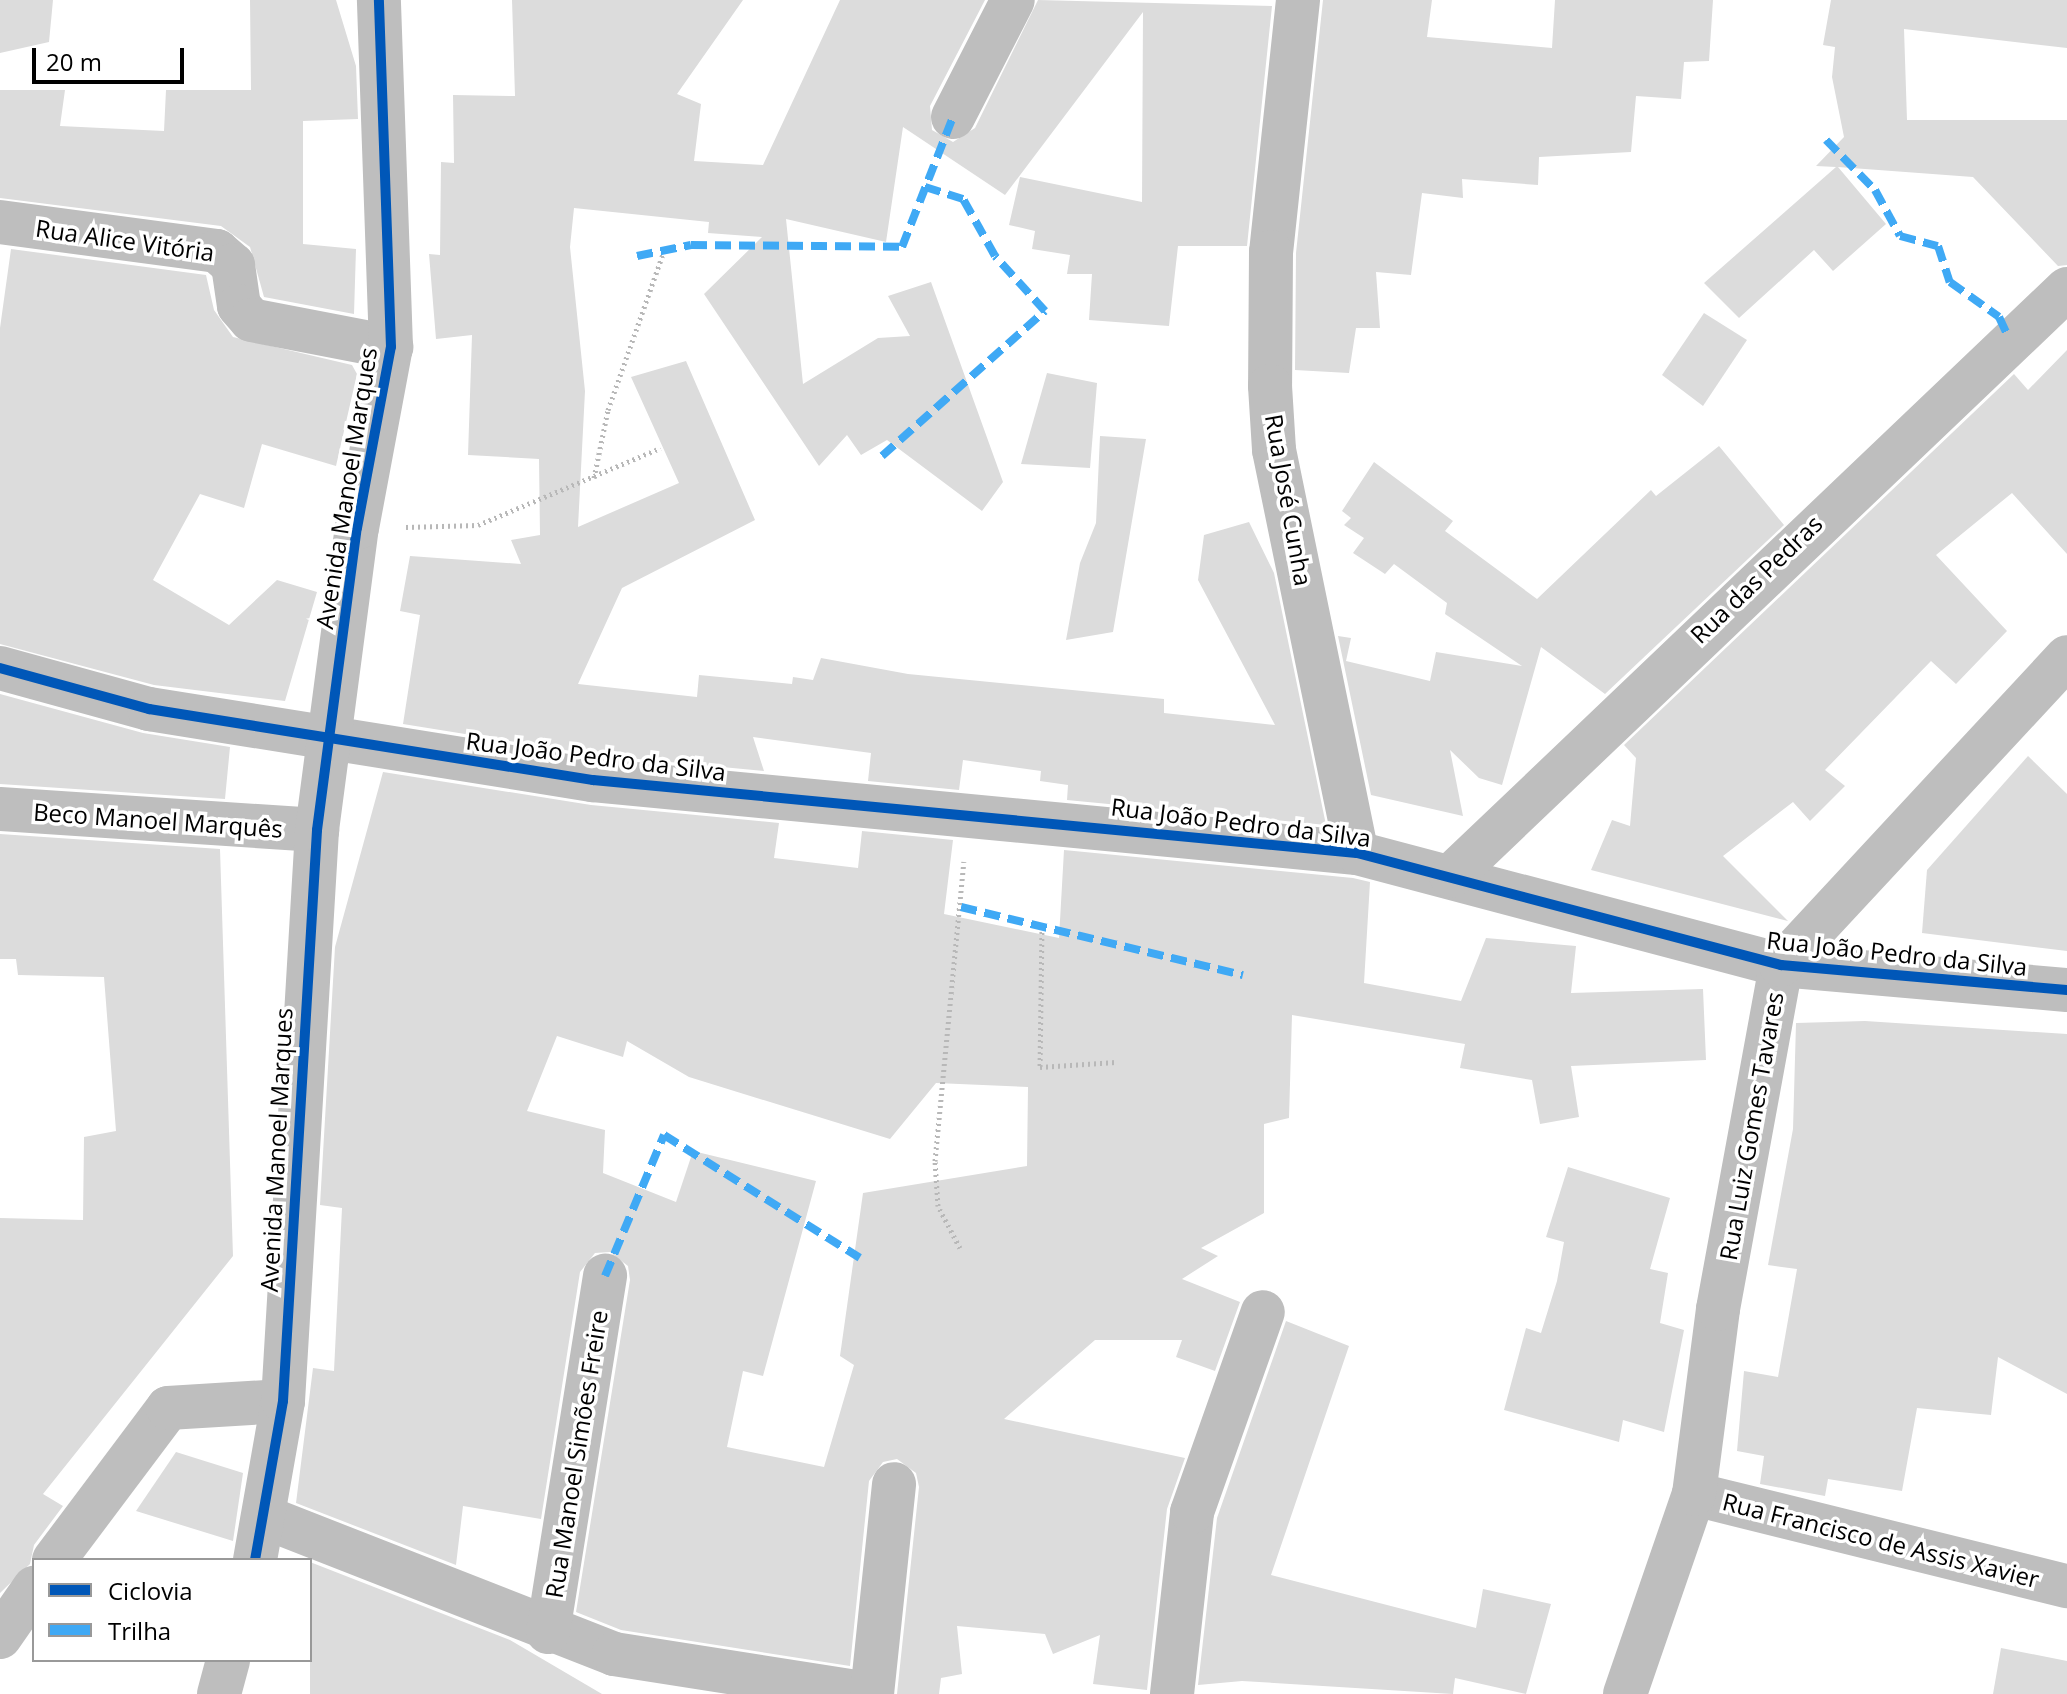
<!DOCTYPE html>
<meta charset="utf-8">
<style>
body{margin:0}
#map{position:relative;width:2067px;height:1694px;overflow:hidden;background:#fff;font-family:"Open Sans",sans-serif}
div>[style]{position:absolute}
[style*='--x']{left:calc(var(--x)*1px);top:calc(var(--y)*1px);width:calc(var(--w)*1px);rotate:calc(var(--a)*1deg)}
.building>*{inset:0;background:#dcdcdc}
.path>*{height:5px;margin-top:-2.5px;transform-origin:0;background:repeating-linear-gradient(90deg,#b8b8b8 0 2px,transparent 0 6px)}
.minor>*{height:44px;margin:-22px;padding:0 22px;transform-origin:22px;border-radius:22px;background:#bebebe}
.quiet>*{height:8px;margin-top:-4px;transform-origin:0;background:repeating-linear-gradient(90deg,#3fa9f5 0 16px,transparent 0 24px)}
.cycleway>*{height:10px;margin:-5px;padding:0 5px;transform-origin:5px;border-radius:5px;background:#0057b8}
span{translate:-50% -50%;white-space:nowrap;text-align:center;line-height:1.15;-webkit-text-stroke:7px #fff;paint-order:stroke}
.street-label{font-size:24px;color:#000}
.legend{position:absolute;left:32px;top:1558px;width:280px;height:104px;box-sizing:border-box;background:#fff;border:2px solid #999;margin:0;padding:10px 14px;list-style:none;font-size:24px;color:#000}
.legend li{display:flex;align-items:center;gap:16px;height:40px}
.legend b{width:40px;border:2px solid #999}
.scale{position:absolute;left:32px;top:48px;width:152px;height:36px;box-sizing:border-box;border:4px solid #000;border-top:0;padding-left:10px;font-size:24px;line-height:28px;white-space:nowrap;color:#000;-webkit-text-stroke:6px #fff;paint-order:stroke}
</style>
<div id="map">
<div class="building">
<div style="clip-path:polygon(0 0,53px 0,49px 42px,0 53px)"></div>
<div style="clip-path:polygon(250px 0,336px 0,356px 66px,358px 119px,303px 121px,303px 244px,356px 249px,354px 314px,264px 297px,250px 247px,221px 226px,0 198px,0 90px,65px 90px,60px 126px,164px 131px,166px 90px,251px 90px)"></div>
<div style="clip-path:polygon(512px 0,743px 0,677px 94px,701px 104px,694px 161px,763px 165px,840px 0,985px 0,930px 106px,932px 130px,953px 142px,975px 128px,1038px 0,1272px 6px,1247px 246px,1178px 246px,1169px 326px,1089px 320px,1092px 274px,1067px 274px,1070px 255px,1032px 249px,1035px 231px,1009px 225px,1020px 177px,1142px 202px,1143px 12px,1005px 195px,903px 127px,886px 242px,786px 219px,803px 384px,878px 338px,910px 336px,888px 296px,931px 282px,1003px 482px,982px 511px,887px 440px,861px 455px,847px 435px,819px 466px,704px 294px,762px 237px,708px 233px,709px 222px,574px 208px,570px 247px,585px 391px,578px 527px,679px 483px,631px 377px,686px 361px,755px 520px,622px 588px,578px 684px,697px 697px,699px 675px,792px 684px,793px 677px,813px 680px,821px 658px,908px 674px,1164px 699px,1164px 713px,1275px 725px,1198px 580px,1204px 535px,1249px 522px,1274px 573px,1326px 825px,1067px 800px,1068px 785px,1040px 781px,1041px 771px,963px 760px,959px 790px,868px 781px,871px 753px,753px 737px,764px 771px,596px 755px,403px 724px,420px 615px,400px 611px,410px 556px,521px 564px,511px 540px,540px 535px,539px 459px,468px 455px,472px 335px,436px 339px,429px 254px,440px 255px,441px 162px,454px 163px,453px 95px,515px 96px)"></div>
<div style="clip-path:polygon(1323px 0,1432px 0,1427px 37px,1552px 48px,1555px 0,1713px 0,1709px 61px,1684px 62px,1681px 99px,1636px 96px,1631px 152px,1539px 157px,1538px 185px,1462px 179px,1463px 198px,1422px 193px,1411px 275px,1376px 272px,1380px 328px,1356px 328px,1349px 373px,1295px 370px,1296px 253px)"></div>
<div style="clip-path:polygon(1831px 0,2067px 0,2067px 48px,1904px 29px,1907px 120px,2067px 120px,2067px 265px,2058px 266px,1973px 177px,1838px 167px,1886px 224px,1833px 271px,1814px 250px,1739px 318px,1704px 283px,1836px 167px,1816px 166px,1844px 137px,1832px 77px,1835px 47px,1823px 45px)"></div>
<div style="clip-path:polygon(11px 249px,206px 275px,214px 310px,233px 337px,352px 365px,357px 374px,336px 466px,262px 444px,244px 508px,200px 494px,153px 580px,229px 625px,277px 580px,317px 592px,285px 701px,154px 685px,0 644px,0 328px)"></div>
<div style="clip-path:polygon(1704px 313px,1747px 340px,1703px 406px,1662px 375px)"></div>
<div style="clip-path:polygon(2067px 350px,2067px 554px,2012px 493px,1936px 555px,2007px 631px,1956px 684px,1931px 661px,1825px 770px,1845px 786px,1810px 821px,1793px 802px,1723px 856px,1788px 921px,1591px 870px,1612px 820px,1630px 826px,1636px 758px,1624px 745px,2014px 374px,2028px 390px)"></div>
<div style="clip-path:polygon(1047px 373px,1097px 383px,1090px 468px,1021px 464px)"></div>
<div style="clip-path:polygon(1100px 436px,1146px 439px,1113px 632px,1066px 640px,1080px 563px,1096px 523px)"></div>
<div style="clip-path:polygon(1719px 446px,1784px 525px,1605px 694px,1541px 647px,1502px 785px,1479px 778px,1450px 750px,1463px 816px,1371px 795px,1338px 636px,1351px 638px,1346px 661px,1430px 681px,1436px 652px,1522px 666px,1445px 614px,1447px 603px,1394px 564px,1385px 574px,1353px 553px,1364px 538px,1344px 525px,1351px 518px,1342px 511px,1374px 462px,1453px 521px,1445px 531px,1537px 599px,1651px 490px,1656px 496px)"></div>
<div style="clip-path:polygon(0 694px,143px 733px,230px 747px,225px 799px,0 784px)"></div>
<div style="clip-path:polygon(2028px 756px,2067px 794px,2067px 951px,1922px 933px,1927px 870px)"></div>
<div style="clip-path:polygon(evenodd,383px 772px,591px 805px,779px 823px,774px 858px,858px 868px,862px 831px,953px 840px,944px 914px,1059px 938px,1064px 850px,1353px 878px,1370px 882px,1364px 983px,1461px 1001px,1486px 938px,1576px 946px,1571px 993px,1703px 989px,1706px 1060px,1571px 1066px,1579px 1117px,1540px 1124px,1532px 1080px,1460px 1068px,1465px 1044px,1292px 1015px,1289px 1118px,1264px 1124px,1264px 1213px,1201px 1248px,1218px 1256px,1182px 1279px,1240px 1302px,1215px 1371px,1176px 1357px,1182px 1340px,1095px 1340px,1004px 1419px,1185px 1458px,1167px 1509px,1147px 1690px,1093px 1684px,1100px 1635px,1053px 1654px,1045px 1634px,957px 1626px,962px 1674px,941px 1678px,939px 1694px,897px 1694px,919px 1487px,916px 1473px,897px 1459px,883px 1462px,869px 1481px,850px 1666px,621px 1630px,576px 1612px,630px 1280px,628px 1266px,610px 1252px,595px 1253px,580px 1272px,541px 1519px,463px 1506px,456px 1565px,296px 1503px,313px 1368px,334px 1371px,342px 1208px,320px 1205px,335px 947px,383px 772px,557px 1036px,623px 1057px,627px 1041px,689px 1077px,890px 1139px,936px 1083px,1028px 1087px,1027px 1166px,863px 1193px,840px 1356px,854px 1365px,824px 1467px,727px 1447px,743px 1371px,763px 1376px,816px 1181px,693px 1151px,676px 1202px,603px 1173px,605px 1130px,527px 1111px,557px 1036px)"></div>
<div style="clip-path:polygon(0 834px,220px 849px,233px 1256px,43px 1494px,63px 1506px,34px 1545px,30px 1564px,0 1593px,0 1218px,83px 1220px,84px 1137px,116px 1131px,104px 977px,18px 975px,16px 959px,0 959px)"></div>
<div style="clip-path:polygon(1865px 1021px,2067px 1034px,2067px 1394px,1998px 1357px,1991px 1415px,1917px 1408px,1902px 1491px,1828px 1479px,1825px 1496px,1760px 1484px,1764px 1456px,1737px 1451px,1744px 1371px,1778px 1377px,1797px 1269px,1768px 1265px,1793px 1129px,1796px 1023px)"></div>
<div style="clip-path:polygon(1568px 1167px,1670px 1198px,1650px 1269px,1668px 1273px,1660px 1323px,1684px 1330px,1664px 1432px,1623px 1420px,1619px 1442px,1504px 1410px,1526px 1328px,1541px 1333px,1557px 1281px,1564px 1242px,1546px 1237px)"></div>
<div style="clip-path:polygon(1286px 1321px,1349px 1346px,1271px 1575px,1476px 1628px,1483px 1589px,1551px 1604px,1526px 1694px,1455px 1678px,1453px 1694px,1242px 1681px,1198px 1685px,1217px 1518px)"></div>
<div style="clip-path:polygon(176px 1452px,243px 1473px,233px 1541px,136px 1511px)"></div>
<div style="clip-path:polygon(310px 1562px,510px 1640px,602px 1694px,310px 1694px)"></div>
<div style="clip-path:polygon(2001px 1648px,2067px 1661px,2067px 1694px,1993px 1694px)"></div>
</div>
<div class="path">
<div style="--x:594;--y:478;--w:69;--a:-78.4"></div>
<div style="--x:608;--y:410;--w:172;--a:-70.6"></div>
<div style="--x:406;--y:527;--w:72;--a:-1.6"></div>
<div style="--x:478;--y:525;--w:198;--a:-22.9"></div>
<div style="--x:1042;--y:926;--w:141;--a:90.8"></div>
<div style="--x:1040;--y:1067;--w:76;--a:-3.8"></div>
<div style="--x:960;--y:1248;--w:47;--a:-117.6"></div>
<div style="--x:938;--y:1206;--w:45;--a:-93.8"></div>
<div style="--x:935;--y:1161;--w:301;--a:-84.5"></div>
</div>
<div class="minor">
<div style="--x:1298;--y:0;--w:253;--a:96.1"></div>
<div style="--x:1271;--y:252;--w:134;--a:90.4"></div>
<div style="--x:1270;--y:386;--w:64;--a:86.4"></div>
<div style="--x:1274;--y:450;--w:411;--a:78.4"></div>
<div style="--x:953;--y:117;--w:131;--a:-62.9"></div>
<div style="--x:0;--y:222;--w:219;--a:7.6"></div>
<div style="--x:217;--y:251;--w:21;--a:41"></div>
<div style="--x:233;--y:265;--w:41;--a:81.7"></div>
<div style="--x:239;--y:306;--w:18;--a:49"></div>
<div style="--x:251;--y:320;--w:143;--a:10.9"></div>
<div style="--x:0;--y:668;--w:155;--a:15.4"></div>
<div style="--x:149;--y:709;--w:450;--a:9.1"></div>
<div style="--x:593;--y:780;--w:767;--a:5.46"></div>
<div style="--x:1357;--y:853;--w:439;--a:14.8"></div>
<div style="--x:1781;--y:965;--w:287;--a:5"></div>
<div style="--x:0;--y:809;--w:318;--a:3.8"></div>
<div style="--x:1451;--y:876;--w:851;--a:-43.62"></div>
<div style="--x:1694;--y:1494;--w:384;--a:13.9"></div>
<div style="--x:267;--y:1518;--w:373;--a:21.4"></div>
<div style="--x:614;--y:1654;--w:258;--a:8.9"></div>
<div style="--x:54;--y:1560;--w:190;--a:-53.1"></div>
<div style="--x:168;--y:1408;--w:115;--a:-3.5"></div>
<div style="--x:255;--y:1560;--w:161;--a:-80"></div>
<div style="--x:283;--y:1401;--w:572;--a:-86.59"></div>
<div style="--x:317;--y:830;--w:305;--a:-82.5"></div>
<div style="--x:357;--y:528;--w:184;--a:-79.4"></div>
<div style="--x:391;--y:347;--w:347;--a:-92"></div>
<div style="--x:548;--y:1632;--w:361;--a:-80.9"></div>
<div style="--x:0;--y:1637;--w:60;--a:-55.2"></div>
<div style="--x:219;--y:1694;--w:35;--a:-75"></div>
<div style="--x:872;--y:1694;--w:211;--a:-84"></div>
<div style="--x:1172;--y:1694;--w:183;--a:-83.7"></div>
<div style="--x:1192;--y:1512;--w:212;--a:-70.5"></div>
<div style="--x:1625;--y:1694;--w:212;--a:-71"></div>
<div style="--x:1694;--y:1494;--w:187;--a:-82.6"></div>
<div style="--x:1718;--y:1309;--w:350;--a:-79.6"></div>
<div style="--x:1781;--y:965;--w:420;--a:-47.1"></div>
</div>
<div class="quiet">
<div style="--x:1826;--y:140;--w:70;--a:45.6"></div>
<div style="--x:1875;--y:190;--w:52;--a:61.5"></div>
<div style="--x:1900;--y:236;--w:39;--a:15"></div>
<div style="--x:1938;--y:246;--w:38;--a:72"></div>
<div style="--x:1950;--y:282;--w:60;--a:35.5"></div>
<div style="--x:1999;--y:317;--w:23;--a:65"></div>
<div style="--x:637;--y:256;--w:55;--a:-11.5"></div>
<div style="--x:691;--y:245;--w:211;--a:0.5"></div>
<div style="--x:902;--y:247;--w:140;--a:-68.6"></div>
<div style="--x:882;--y:456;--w:218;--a:-41.7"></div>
<div style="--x:1045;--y:311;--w:74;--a:-132.3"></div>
<div style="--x:995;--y:256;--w:65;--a:-119.3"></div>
<div style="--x:963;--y:199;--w:43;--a:-162.4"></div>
<div style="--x:961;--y:907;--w:290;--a:13.6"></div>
<div style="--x:605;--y:1276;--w:153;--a:-67.3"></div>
<div style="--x:664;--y:1135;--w:231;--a:32.1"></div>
</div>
<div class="cycleway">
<div style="--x:0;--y:668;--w:155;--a:15.4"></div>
<div style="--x:149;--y:709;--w:450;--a:9.1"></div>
<div style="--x:593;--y:780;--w:767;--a:5.46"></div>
<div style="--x:1357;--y:853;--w:439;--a:14.8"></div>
<div style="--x:1781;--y:965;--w:287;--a:5"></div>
<div style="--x:255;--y:1560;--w:161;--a:-80"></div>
<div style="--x:283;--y:1401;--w:572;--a:-86.59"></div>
<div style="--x:317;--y:830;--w:305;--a:-82.5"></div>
<div style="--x:357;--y:528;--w:184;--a:-79.4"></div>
<div style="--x:391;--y:347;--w:347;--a:-92"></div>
</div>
<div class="street-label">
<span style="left:125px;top:240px;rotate:8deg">Rua Alice Vitória</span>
<span style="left:346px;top:488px;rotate:-81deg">Avenida Manoel Marques</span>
<span style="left:1289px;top:500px;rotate:80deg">Rua José Cunha</span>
<span style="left:1756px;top:579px;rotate:-44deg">Rua das Pedras</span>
<span style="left:596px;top:756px;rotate:7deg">Rua João Pedro da Silva</span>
<span style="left:158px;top:820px;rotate:4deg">Beco Manoel Marquês</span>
<span style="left:1241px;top:822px;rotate:7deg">Rua João Pedro da Silva</span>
<span style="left:1897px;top:953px;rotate:6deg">Rua João Pedro da Silva</span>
<span style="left:1751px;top:1126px;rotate:-80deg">Rua Luiz Gomes Tavares</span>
<span style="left:276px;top:1150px;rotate:-87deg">Avenida Manoel Marques</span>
<span style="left:576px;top:1454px;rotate:-81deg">Rua Manoel Simões Freire</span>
<span style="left:1881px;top:1540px;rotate:14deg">Rua Francisco de Assis Xavier</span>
</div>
<ul class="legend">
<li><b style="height:10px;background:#0057b8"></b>Ciclovia</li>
<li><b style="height:10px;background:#3fa9f5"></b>Trilha</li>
</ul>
<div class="scale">20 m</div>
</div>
